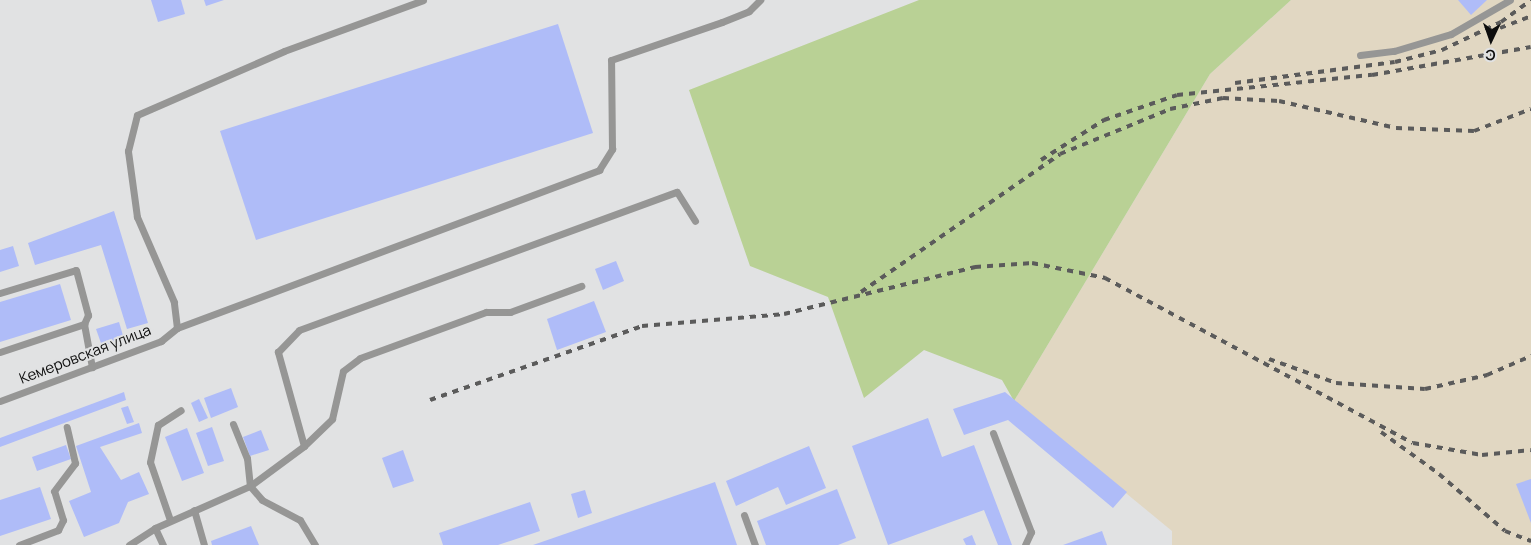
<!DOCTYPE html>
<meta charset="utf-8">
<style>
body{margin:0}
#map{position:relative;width:1531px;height:545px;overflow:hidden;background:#e1e2e3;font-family:Manrope,sans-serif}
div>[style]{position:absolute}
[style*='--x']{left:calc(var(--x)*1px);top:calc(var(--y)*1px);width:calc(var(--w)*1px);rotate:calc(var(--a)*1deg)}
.industrial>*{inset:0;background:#e1d7c2}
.green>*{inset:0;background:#b9d195}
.building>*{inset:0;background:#afbcf8}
.service>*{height:7px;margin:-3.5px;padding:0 3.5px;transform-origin:3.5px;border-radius:3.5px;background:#969695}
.rail>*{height:4px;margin-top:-2px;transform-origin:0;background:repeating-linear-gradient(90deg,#5b5b5b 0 6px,transparent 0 12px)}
span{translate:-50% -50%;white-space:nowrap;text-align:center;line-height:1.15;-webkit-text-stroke:4px #e1e2e3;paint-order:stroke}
.street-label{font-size:15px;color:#0d0d0d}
.north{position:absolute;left:1466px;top:15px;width:50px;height:50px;-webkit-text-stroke:4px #e1e2e3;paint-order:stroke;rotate:183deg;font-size:14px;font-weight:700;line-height:20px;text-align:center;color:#0d0d0d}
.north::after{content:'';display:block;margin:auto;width:18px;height:22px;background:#0d0d0d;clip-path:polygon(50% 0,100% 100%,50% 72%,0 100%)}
</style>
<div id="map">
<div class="industrial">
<div style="clip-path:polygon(1291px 0,1531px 0,1531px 545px,1172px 545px,1172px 531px,1014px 401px,1210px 74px)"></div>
</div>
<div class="green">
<div style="clip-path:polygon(919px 0,1291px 0,1210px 74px,1014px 401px,1002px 380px,924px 350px,864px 398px,828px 297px,750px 266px,689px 90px)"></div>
</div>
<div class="building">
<div style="clip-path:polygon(151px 0,181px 0,185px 14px,158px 22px)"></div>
<div style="clip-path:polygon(204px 0,224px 0,206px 6px)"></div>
<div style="clip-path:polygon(1458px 0,1487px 0,1471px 15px)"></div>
<div style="clip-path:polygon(558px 24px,593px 133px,256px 240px,220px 131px)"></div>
<div style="clip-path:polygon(114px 211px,148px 323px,127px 329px,101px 245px,35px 265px,28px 243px)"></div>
<div style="clip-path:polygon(13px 246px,19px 266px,0 272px,0 250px)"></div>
<div style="clip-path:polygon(616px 261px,624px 281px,603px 290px,595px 269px)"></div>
<div style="clip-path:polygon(60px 284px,71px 320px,0 342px,0 302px)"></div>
<div style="clip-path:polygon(594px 301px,606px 332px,557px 350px,547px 319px)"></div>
<div style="clip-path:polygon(119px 322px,124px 339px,102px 346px,96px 329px)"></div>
<div style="clip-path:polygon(231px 388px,238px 407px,211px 418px,204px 398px)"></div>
<div style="clip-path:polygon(124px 392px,126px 400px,0 447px,0 438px)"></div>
<div style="clip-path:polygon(1005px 392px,1127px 492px,1113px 508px,1008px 420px,964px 435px,953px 409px)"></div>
<div style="clip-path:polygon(199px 399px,208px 418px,199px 422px,191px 403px)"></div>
<div style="clip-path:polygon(128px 406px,134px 422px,127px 424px,121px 408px)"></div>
<div style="clip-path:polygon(928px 418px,942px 457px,974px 445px,1012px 545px,998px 545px,984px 510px,888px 545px,852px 446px)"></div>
<div style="clip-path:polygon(139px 423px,142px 433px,100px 447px,121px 480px,139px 472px,149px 494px,128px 502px,119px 523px,84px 537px,69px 501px,91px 492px,76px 446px)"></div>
<div style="clip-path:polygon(212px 427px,224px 461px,208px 466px,196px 433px)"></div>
<div style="clip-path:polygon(187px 428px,204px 473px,182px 481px,165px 437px)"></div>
<div style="clip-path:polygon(261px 430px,269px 450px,250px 456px,243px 437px)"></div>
<div style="clip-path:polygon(66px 445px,71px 459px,37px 471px,32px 457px)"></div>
<div style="clip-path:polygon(809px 446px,826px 488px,786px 505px,778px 487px,736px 506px,726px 481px)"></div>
<div style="clip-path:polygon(403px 450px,414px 481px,393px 488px,382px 458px)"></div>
<div style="clip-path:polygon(1531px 479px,1531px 523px,1516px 484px)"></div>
<div style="clip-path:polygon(715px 482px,737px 545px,533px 545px)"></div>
<div style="clip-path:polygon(40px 487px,51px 519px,0 536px,0 500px)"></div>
<div style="clip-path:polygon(837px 489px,856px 538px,838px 545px,766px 545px,757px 521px)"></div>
<div style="clip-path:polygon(585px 490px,592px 513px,578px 518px,571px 494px)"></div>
<div style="clip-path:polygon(530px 502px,540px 531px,498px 545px,443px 545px,439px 533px)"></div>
<div style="clip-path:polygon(251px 526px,259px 545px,212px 545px,211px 541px)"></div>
<div style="clip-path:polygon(1102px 531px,1107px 545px,1063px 545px)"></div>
<div style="clip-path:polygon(972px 535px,976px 545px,966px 545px,963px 539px)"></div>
</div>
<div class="service">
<div style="--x:1360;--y:55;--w:34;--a:-7"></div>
<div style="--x:1394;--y:51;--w:59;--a:-16.6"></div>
<div style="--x:1451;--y:34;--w:68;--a:-30"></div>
<div style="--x:0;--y:293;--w:79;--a:-16.8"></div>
<div style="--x:76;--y:270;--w:47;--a:75.1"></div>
<div style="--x:88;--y:315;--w:10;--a:114"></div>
<div style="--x:84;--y:324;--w:44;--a:79.5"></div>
<div style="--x:177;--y:328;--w:26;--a:-97"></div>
<div style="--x:174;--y:302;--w:93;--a:-113.5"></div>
<div style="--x:137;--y:217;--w:67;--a:-97.8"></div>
<div style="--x:128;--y:151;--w:37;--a:-76"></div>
<div style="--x:137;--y:115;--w:160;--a:-23.5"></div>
<div style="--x:284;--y:51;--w:148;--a:-20.1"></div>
<div style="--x:0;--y:352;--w:89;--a:-18.4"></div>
<div style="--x:0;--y:401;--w:172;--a:-20.4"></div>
<div style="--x:161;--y:341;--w:21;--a:-39"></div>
<div style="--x:177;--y:328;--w:451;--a:-20.5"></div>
<div style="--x:599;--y:170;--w:25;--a:-58"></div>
<div style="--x:612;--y:149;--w:89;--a:-90.6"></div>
<div style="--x:611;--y:60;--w:117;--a:-18.9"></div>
<div style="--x:722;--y:22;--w:29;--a:-22"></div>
<div style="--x:749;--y:11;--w:16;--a:-45"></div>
<div style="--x:233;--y:424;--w:37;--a:68"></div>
<div style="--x:247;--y:458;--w:28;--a:84"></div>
<div style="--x:250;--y:486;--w:18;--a:49"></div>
<div style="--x:262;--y:500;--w:43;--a:27.8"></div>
<div style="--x:300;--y:520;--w:29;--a:59"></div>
<div style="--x:993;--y:433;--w:106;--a:69"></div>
<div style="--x:1031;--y:532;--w:14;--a:115"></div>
<div style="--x:304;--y:446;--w:39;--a:-44"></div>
<div style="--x:332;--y:419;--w:49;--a:-77.1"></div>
<div style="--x:343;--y:371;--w:21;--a:-37"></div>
<div style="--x:360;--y:358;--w:134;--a:-20.1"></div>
<div style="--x:486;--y:312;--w:24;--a:0"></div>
<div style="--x:510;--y:312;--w:76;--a:-20.1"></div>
<div style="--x:194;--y:510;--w:36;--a:74"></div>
<div style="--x:744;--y:515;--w:32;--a:70"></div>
<div style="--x:170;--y:520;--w:61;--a:-109"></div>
<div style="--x:150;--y:462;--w:38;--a:-78"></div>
<div style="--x:158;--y:425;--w:27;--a:-33"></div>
<div style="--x:155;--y:528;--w:19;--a:65"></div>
<div style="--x:19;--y:545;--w:42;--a:-21"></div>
<div style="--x:58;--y:530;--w:11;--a:-63"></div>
<div style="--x:63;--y:520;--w:30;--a:-107"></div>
<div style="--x:54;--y:491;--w:35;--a:-53"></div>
<div style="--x:75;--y:463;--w:37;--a:-103"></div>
<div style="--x:129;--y:545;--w:31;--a:-33"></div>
<div style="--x:155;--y:528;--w:104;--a:-23.9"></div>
<div style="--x:250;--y:486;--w:67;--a:-36.5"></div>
<div style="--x:304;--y:446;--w:98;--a:-105.5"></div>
<div style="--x:278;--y:352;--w:30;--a:-46"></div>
<div style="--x:299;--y:330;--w:402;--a:-20.1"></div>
<div style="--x:677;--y:192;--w:34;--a:58"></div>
</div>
<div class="rail">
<div style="--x:1500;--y:28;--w:33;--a:-21"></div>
<div style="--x:1235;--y:83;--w:161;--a:-7.5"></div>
<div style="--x:1395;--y:62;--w:49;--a:-14.3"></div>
<div style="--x:1442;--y:50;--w:65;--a:-25.4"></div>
<div style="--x:1501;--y:22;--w:37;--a:-36"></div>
<div style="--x:1041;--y:160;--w:75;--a:-32.4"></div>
<div style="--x:1104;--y:120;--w:77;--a:-18.9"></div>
<div style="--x:1177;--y:95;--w:196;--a:-5.9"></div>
<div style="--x:1372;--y:75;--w:161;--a:-10"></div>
<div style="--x:861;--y:292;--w:242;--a:-34.7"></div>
<div style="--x:1060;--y:154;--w:119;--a:-22.2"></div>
<div style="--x:1170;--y:109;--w:54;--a:-11.7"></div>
<div style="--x:1223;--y:98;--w:56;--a:3.1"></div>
<div style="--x:1279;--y:101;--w:120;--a:13"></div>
<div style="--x:1396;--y:128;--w:78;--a:2.2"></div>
<div style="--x:1474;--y:131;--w:61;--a:-21.1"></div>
<div style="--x:1269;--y:359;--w:71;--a:19.7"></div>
<div style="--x:1336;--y:383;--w:89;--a:3.9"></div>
<div style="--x:1425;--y:389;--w:64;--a:-12.7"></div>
<div style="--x:1487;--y:375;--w:48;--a:-23.4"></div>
<div style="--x:430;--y:400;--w:225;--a:-19.2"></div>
<div style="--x:642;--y:326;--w:143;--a:-4.8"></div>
<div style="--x:784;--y:314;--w:197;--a:-13.8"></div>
<div style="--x:975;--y:267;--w:57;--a:-4"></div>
<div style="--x:1032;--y:263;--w:75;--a:11.6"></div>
<div style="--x:1105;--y:278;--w:349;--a:28.2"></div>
<div style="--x:1413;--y:443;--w:70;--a:9.9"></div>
<div style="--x:1482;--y:455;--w:49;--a:-5.8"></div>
<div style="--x:1381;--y:432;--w:72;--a:35.9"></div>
<div style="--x:1439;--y:474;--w:87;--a:40.8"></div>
<div style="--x:1505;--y:531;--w:28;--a:21"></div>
</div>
<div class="street-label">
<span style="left:85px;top:354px;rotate:-21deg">Кемеровская улица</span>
</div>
<div class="north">С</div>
</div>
